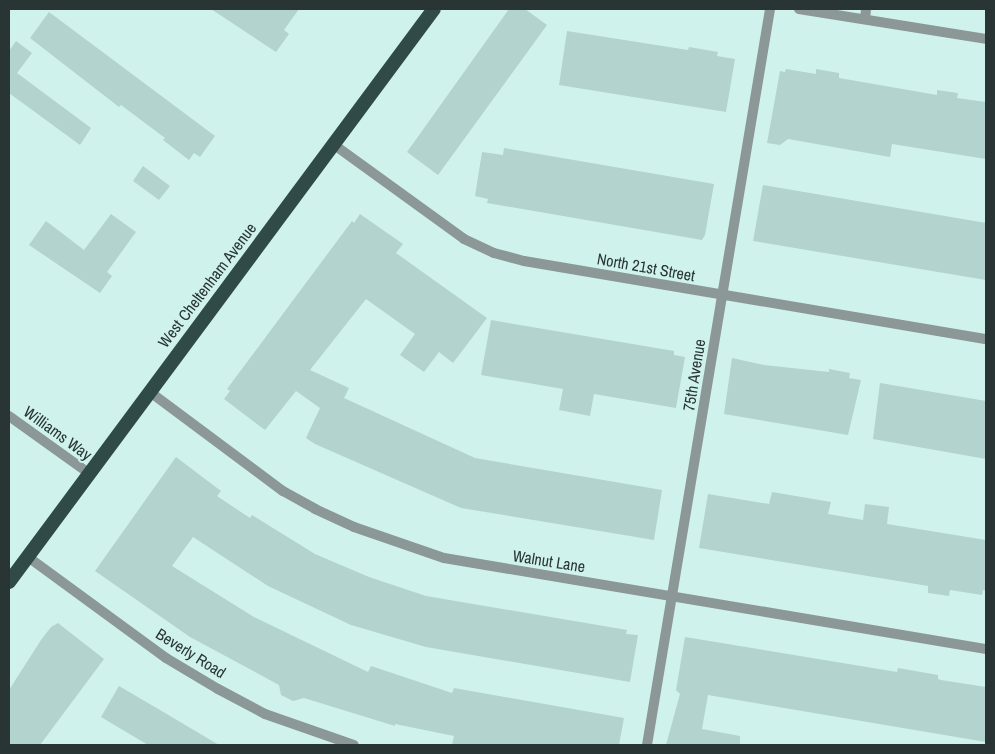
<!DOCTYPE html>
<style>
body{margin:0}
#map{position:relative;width:995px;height:754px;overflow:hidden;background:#d0f2ed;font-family:"Archivo Narrow",sans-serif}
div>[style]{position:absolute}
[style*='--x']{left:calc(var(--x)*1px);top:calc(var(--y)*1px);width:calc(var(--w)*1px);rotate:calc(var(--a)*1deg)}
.building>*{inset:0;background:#b2d3ce}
.minor>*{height:10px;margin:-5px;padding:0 5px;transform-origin:5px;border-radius:5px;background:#8b9897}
.trunk>*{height:14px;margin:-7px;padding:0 7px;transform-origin:7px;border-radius:7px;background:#304a48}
span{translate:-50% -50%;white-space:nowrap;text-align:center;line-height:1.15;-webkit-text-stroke:4px #d0f2ed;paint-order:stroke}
.street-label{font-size:16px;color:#283534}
.frame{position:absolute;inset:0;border:10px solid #283534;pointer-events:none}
</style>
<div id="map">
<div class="building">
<div style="clip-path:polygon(211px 9px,299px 9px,284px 30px,289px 34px,276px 52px)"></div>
<div style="clip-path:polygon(509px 9px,525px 9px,547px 25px,438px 175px,407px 152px)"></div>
<div style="clip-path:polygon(49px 12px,215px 136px,200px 157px,194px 153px,189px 160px,163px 140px,165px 138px,121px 105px,119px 107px,30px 38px)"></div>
<div style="clip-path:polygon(567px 31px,688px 50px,689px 47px,718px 52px,717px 56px,735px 59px,726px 112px,559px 85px)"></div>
<div style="clip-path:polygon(16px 41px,32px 53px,17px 73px,91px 128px,80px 145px,9px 93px,9px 51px)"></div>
<div style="clip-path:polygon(786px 69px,816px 74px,816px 69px,839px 73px,839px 78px,937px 95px,937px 90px,958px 93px,957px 98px,986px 102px,986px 159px,892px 144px,890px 157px,788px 139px,780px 145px,767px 143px,780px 71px,785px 72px)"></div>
<div style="clip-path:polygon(504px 148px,714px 184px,705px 235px,702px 240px,487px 203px,488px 199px,475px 196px,482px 152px,503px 155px)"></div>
<div style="clip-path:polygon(143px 166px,170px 186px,159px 200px,133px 181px)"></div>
<div style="clip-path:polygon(763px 185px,986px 223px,986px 280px,753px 241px)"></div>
<div style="clip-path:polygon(111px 214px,136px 232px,107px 272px,112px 276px,100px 293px,29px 245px,46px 221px,84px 250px)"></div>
<div style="clip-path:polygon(360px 214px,403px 244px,396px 253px,487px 318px,453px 363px,439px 352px,424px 372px,400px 355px,415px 334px,366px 299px,310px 370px,349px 388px,344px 398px,475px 458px,662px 490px,654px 540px,461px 508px,315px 444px,306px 438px,320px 408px,296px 391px,265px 430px,224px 399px,230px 391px,227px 389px,352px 221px,354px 223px)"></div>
<div style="clip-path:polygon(491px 320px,674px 351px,674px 355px,685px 357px,676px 408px,594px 394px,590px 416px,559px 410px,563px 389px,481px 375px)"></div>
<div style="clip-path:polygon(732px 358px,764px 365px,829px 372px,829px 369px,850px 373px,849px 378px,861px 380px,848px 435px,724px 414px)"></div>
<div style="clip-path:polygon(880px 383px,986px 401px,986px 459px,873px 439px)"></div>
<div style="clip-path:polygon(176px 457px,221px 491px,217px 496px,250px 518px,252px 515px,315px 554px,369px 577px,426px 596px,627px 630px,626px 634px,638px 635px,630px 682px,426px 647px,351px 625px,268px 586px,193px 537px,172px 566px,254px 617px,368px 672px,371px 666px,452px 693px,454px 688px,624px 718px,619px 745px,452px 745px,454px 736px,395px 724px,395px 726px,304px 698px,293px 701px,281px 695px,279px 685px,190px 637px,95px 571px)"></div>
<div style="clip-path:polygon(772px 492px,831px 502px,828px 514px,863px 520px,865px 504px,889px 507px,887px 524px,986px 540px,986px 591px,983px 590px,982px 595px,950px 590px,949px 596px,928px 593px,928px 586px,699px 548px,708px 494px,769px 504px)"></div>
<div style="clip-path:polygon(58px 623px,104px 659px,40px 745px,9px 745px,9px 690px,41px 640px,51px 627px)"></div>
<div style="clip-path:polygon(685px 637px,897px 672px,898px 668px,938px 675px,938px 679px,941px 680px,986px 687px,986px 742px,708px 695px,702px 729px,740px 736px,740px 745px,666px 745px,680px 694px,676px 690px)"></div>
<div style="clip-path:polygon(119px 686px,160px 710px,219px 745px,148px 745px,101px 717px)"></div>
</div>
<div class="minor">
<div style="--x:799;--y:9;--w:189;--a:9.1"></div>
<div style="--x:865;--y:19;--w:10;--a:-84"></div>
<div style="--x:333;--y:144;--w:162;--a:35.9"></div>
<div style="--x:464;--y:239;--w:33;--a:25"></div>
<div style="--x:494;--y:253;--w:31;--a:15"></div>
<div style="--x:524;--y:261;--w:469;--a:9.6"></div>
<div style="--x:150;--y:392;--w:166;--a:36.7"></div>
<div style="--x:283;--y:491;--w:37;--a:29"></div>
<div style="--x:315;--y:509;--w:43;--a:24.8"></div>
<div style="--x:354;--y:527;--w:95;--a:19"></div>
<div style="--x:444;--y:558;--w:550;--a:9.53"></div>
<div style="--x:9;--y:416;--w:100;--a:35.6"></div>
<div style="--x:28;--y:557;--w:171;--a:36.2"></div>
<div style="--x:166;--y:658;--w:61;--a:30.8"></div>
<div style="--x:218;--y:689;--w:53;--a:28"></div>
<div style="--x:265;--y:714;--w:94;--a:19.2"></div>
<div style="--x:647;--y:745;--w:746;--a:-80.51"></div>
</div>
<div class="trunk">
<div style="--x:9;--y:582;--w:713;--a:-53.44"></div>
</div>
<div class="street-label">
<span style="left:646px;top:267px;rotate:10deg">North 21st Street</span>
<span style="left:207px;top:285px;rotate:-53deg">West Cheltenham Avenue</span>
<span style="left:694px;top:375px;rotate:-81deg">75th Avenue</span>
<span style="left:58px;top:433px;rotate:36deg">Williams Way</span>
<span style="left:549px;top:561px;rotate:9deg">Walnut Lane</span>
<span style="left:191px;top:653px;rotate:32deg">Beverly Road</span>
</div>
<div class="frame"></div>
</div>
